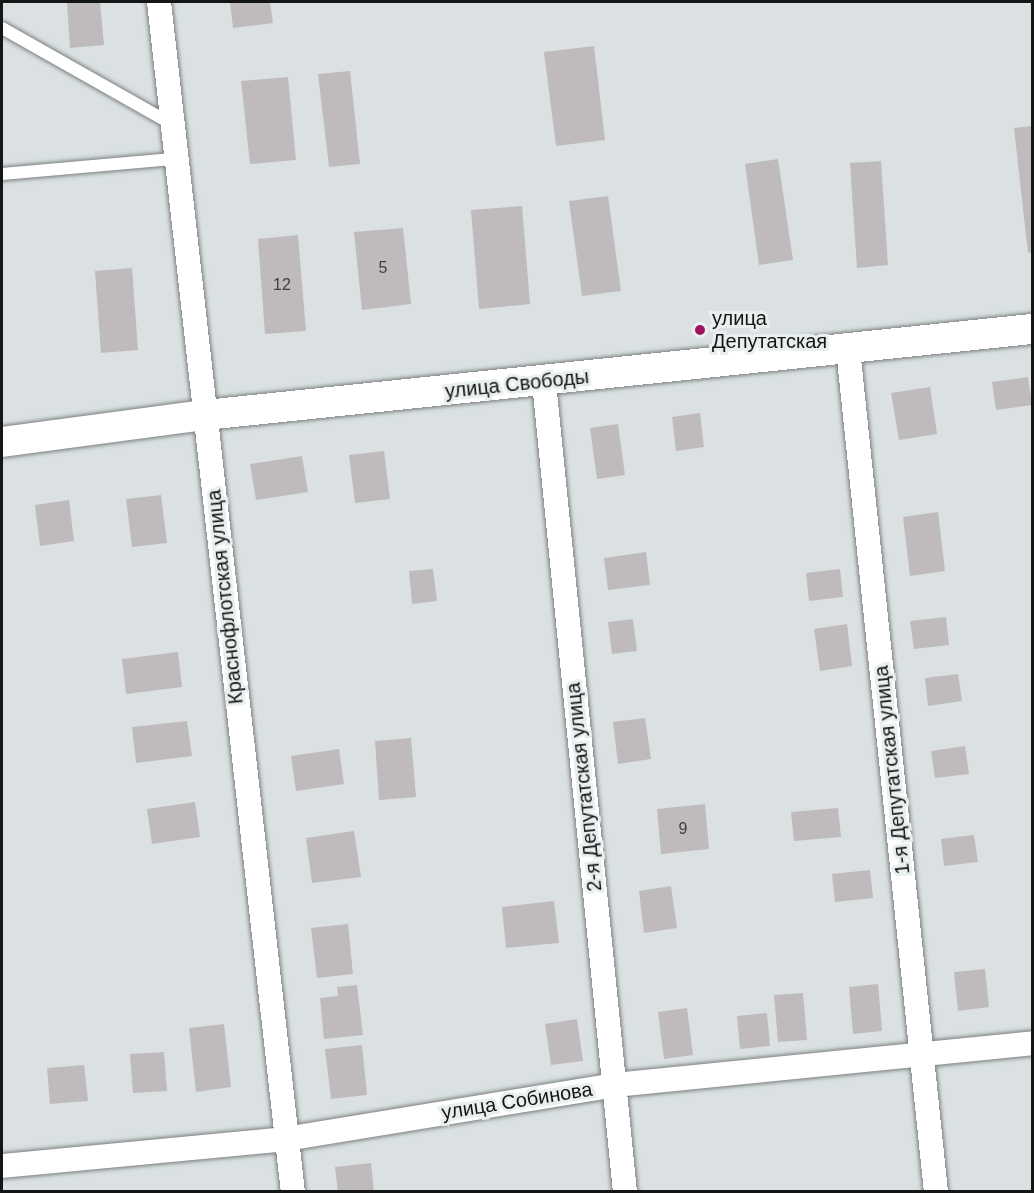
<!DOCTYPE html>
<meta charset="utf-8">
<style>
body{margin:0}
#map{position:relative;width:1034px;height:1193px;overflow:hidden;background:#dbe1e2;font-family:Arial,sans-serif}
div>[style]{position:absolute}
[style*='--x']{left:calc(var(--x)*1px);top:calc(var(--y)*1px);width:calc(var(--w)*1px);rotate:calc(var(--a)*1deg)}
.building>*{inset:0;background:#bfbbbc}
.roads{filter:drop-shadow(0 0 2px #7c8081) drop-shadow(0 0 2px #7c8081)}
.service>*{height:12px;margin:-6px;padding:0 6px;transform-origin:6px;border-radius:6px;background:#fff}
.minor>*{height:24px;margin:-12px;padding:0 12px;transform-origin:12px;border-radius:12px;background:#fff}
.tertiary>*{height:30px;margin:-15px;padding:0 15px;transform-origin:15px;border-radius:15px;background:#fff}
.dots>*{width:16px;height:16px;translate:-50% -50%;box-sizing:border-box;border:3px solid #e9eeef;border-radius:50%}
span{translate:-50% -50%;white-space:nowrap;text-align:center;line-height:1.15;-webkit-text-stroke:6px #e9eeef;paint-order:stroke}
.number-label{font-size:16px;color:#3f3f40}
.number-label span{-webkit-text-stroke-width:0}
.poi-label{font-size:20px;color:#141616}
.left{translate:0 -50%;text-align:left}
.street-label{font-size:20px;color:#141616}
.frame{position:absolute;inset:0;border:3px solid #141616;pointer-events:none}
</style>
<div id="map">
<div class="building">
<div style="clip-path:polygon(67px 2px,100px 2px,104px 45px,70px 48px)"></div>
<div style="clip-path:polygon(230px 2px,270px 2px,273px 23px,233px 28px)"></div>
<div style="clip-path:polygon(594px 46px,605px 140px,556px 146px,544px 52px)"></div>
<div style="clip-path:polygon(350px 71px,360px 164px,329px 167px,318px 74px)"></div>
<div style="clip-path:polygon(288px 77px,296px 160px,250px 164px,241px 81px)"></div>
<div style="clip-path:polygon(1032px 126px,1032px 252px,1028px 253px,1014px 128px)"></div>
<div style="clip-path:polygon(778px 159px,793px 260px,759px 265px,745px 164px)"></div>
<div style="clip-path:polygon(881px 161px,888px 265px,857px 268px,850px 163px)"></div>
<div style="clip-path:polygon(608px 196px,621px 291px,582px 296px,569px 201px)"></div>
<div style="clip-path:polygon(522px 206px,530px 304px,479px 309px,471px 210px)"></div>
<div style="clip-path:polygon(403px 228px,411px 304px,362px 310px,354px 232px)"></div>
<div style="clip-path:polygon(298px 235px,306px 331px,265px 334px,258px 239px)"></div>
<div style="clip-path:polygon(132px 268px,138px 350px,101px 353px,95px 271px)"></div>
<div style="clip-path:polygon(1028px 377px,1032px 405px,996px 410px,992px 382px)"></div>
<div style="clip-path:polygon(930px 387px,937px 434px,899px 440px,891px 393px)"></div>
<div style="clip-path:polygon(700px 413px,704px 447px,676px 451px,672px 417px)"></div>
<div style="clip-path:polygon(618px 424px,625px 475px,597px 479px,590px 428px)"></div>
<div style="clip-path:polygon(384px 451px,390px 499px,355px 503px,349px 455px)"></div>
<div style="clip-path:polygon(302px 456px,308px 492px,256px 500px,250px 464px)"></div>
<div style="clip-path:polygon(161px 495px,167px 543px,132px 547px,126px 499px)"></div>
<div style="clip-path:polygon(69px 500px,74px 541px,40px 546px,35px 505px)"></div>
<div style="clip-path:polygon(938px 512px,945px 571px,910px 576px,903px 517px)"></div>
<div style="clip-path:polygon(646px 552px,650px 585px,608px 590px,604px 558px)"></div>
<div style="clip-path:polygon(433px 569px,437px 601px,412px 604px,409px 571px)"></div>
<div style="clip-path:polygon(840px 569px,843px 597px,809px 601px,806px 573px)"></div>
<div style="clip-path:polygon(946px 617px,949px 645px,914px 649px,910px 621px)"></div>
<div style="clip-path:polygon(633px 619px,637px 651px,612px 654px,608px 622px)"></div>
<div style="clip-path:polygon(847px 624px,852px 666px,820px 671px,814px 629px)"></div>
<div style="clip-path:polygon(178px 652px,182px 687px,126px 694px,122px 659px)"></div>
<div style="clip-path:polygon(958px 674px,962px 701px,928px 706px,925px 678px)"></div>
<div style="clip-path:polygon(645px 718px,651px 759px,618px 764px,613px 722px)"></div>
<div style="clip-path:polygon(187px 721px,192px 756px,136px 763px,132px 727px)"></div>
<div style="clip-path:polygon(411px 738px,416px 797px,379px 800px,375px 741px)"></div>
<div style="clip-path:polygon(965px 746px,969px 774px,935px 778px,931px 751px)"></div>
<div style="clip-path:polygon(339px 749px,344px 784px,296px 791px,291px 756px)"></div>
<div style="clip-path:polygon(195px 802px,200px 837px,152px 844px,147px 809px)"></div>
<div style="clip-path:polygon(705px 804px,709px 849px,661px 854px,657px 809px)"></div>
<div style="clip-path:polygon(838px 808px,841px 837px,794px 841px,791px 812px)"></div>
<div style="clip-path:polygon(354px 831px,361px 877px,312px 883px,306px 838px)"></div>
<div style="clip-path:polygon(974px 835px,978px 862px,944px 866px,941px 839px)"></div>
<div style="clip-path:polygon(870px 870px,873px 898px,835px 902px,832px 874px)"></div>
<div style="clip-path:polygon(671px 886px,677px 928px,644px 933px,639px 891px)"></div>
<div style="clip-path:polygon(554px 901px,559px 943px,506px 948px,502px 907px)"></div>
<div style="clip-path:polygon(348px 924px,353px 974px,317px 978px,311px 928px)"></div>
<div style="clip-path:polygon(985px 969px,989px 1007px,958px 1011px,954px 972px)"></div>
<div style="clip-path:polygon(878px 984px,882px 1031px,853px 1034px,849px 987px)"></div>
<div style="clip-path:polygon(357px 985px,363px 1035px,324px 1039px,320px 998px,338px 996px,337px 987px)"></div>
<div style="clip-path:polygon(803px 993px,807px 1040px,778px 1042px,774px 995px)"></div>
<div style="clip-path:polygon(687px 1008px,693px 1055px,664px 1059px,658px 1012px)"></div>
<div style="clip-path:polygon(767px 1013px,770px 1046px,740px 1049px,737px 1016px)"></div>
<div style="clip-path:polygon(577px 1019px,583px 1061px,551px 1065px,545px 1024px)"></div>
<div style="clip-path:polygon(224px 1024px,231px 1087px,196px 1092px,189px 1028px)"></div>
<div style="clip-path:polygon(362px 1045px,367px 1095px,331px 1099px,325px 1049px)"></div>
<div style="clip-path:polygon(164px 1052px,167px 1091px,133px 1093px,130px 1054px)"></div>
<div style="clip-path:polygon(84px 1065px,88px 1101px,50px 1104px,47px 1068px)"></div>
<div style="clip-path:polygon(371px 1163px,374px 1192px,338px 1192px,335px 1167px)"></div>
</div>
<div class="roads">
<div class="service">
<div style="--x:2;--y:28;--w:193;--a:29.5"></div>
<div style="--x:2;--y:174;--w:174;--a:-5"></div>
</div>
<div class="minor">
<div style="--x:159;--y:2;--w:1198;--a:83.58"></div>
<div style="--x:848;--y:349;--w:848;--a:84.04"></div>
<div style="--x:544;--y:382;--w:814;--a:84.29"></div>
<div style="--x:2;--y:1166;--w:285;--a:-5.4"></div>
<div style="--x:286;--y:1139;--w:332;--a:-9.3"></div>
<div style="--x:614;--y:1085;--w:420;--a:-5.7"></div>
</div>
<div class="tertiary">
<div style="--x:2;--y:442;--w:205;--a:-7.6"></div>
<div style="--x:205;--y:415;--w:831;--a:-5.94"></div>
</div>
</div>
<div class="dots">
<div style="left:700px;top:330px;background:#a0145e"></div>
</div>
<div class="number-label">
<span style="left:383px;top:268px">5</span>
<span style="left:282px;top:285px">12</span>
<span style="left:683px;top:829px">9</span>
</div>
<div class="poi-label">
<span class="left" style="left:712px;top:330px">улица<br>Депутатская</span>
</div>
<div class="street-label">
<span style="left:517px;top:384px;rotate:-6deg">улица Свободы</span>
<span style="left:225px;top:597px;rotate:-96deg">Краснофлотская улица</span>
<span style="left:892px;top:770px;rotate:-96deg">1-я Депутатская улица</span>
<span style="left:584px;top:787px;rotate:-96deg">2-я Депутатская улица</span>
<span style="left:517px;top:1101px;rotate:-9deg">улица Собинова</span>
</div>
<div class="frame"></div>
</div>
